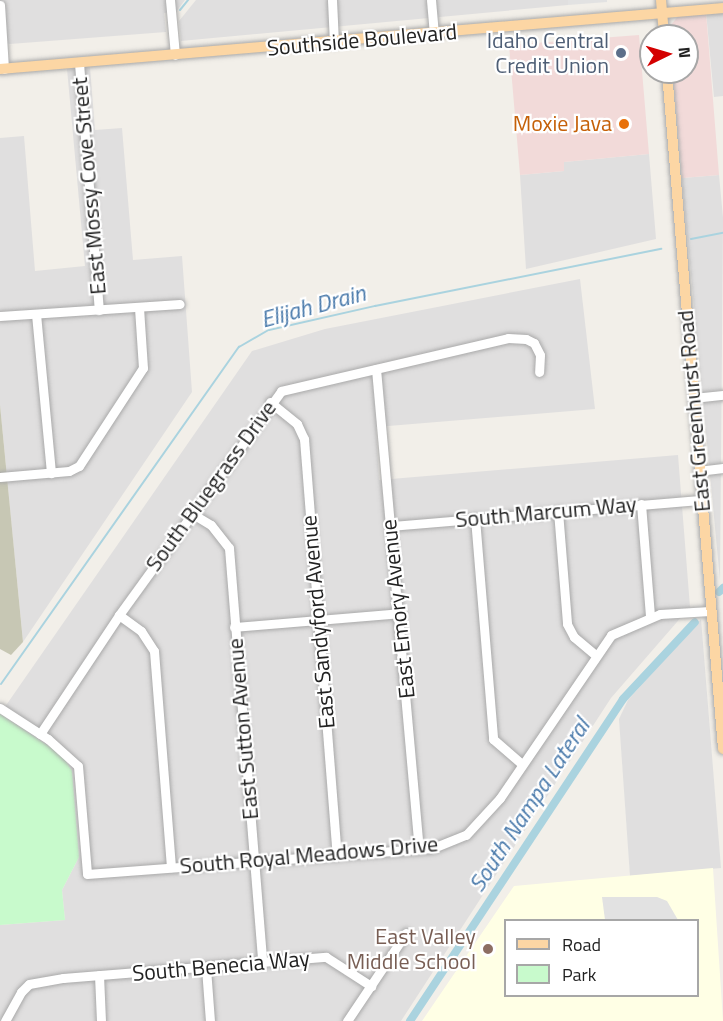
<!DOCTYPE html>
<style>
body{margin:0}
#map{position:relative;width:723px;height:1021px;overflow:hidden;background:#f2efe9;font-family:"Titillium Web",sans-serif}
div>[style]{position:absolute}
[style*='--x']{left:calc(var(--x)*1px);top:calc(var(--y)*1px);width:calc(var(--w)*1px);rotate:calc(var(--a)*1deg)}
.residential>*{inset:0;background:#e0dfdf}
.commercial>*{inset:0;background:#f2dad9}
.education>*{inset:0;background:#ffffe5}
.construction>*{inset:0;background:#c7c7b4}
.park>*{inset:0;background:#c8facc}
.parking>*{inset:0;background:#e2e2e2}
.stream>*{height:2px;margin:-1px;padding:0 1px;transform-origin:1px;border-radius:1px;background:#aad3df}
.canal>*{height:8px;margin:-4px;padding:0 4px;transform-origin:4px;border-radius:4px;background:#aad3df}
.roads{filter:drop-shadow(0 0 2px #a9a9a9) drop-shadow(0 0 2px #a9a9a9)}
.minor>*{height:9px;margin:-4.5px;padding:0 4.5px;transform-origin:4.5px;border-radius:4.5px;background:#fff}
.major>*{height:10px;margin:-5px;padding:0 5px;transform-origin:5px;border-radius:5px;background:#fcd6a4}
.dots>*{width:16px;height:16px;translate:-50% -50%;box-sizing:border-box;border:3px solid #fff;border-radius:50%}
span{translate:-50% -50%;white-space:nowrap;text-align:center;line-height:1.15;-webkit-text-stroke:4.5px #fff;paint-order:stroke}
.street-label{font-size:22px;color:#222}
.service-label{font-size:22px;color:#4e5e75}
.right{translate:-100% -50%;text-align:right}
.food-label{font-size:22px;color:#c56008}
.education-label{font-size:22px;color:#785e54}
.water-label{font-size:24px;color:#4a7aab;font-style:italic}
.legend{position:absolute;left:504px;top:919px;width:195px;height:78px;box-sizing:border-box;background:#fff;border:2px solid #a7a7a7;margin:0;padding:8px 10px;list-style:none;font-size:18px;color:#222}
.legend li{display:flex;align-items:center;gap:12px;height:30px}
.legend b{width:30px;border:2px solid #a7a7a7}
.north{position:absolute;left:639px;top:24px;width:60px;height:60px;box-sizing:border-box;background:#fff;border:2px solid #a7a7a7;border-radius:50%;rotate:85deg;font-size:16px;font-weight:700;line-height:24px;text-align:center;color:#222}
.north::after{content:'';display:block;margin:auto;width:21px;height:27px;background:#d40000;clip-path:polygon(50% 0,100% 100%,50% 72%,0 100%)}
</style>
<div id="map">
<div class="residential">
<div style="clip-path:polygon(0 0,185px 0,176px 12px,164px 13px,166px 32px,10px 44px,0 42px)"></div>
<div style="clip-path:polygon(196px 0,568px 0,568px 5px,181px 41px,179px 21px)"></div>
<div style="clip-path:polygon(723px 11px,723px 96px,714px 97px,706px 12px)"></div>
<div style="clip-path:polygon(90px 67px,95px 130px,122px 128px,133px 260px,182px 256px,192px 392px,23px 642px,0 405px,0 138px,24px 136px,35px 271px,85px 266px,67px 69px)"></div>
<div style="clip-path:polygon(649px 154px,656px 239px,526px 269px,520px 175px,564px 171px,564px 162px)"></div>
<div style="clip-path:polygon(719px 175px,723px 218px,720px 580px,682px 178px)"></div>
<div style="clip-path:polygon(580px 279px,595px 409px,376px 427px,379px 480px,678px 455px,690px 607px,611px 698px,401px 1021px,0 1021px,0 925px,65px 920px,62px 890px,79px 857px,68px 762px,0 714px,252px 351px,325px 329px)"></div>
<div style="clip-path:polygon(701px 619px,721px 868px,630px 876px,619px 719px,628px 700px)"></div>
</div>
<div class="commercial">
<div style="clip-path:polygon(706px 12px,719px 175px,682px 178px,673px 72px,687px 72px,687px 36px,671px 36px,670px 26px,680px 14px)"></div>
<div style="clip-path:polygon(639px 35px,649px 154px,564px 162px,564px 171px,520px 175px,509px 45px)"></div>
</div>
<div class="education">
<div style="clip-path:polygon(evenodd,713px 868px,723px 1021px,422px 1021px,514px 886px,713px 868px,506px 920px,698px 920px,698px 996px,506px 996px,506px 920px)"></div>
</div>
<div class="construction">
<div style="clip-path:polygon(0 405px,23px 642px,11px 655px,0 649px)"></div>
</div>
<div class="park">
<div style="clip-path:polygon(0 714px,62px 755px,72px 771px,79px 857px,62px 890px,65px 920px,0 925px)"></div>
</div>
<div class="parking">
<div style="clip-path:polygon(568px 0,607px 0,607px 2px,568px 5px)"></div>
<div style="clip-path:polygon(602px 897px,657px 897px,667px 901px,678px 920px,605px 920px)"></div>
</div>
<div class="stream">
<div style="--x:180;--y:10;--w:13;--a:-51"></div>
<div style="--x:691;--y:239;--w:33;--a:-11"></div>
<div style="--x:1;--y:684;--w:413;--a:-54.8"></div>
<div style="--x:239;--y:347;--w:34;--a:-30"></div>
<div style="--x:269;--y:330;--w:109;--a:-12.8"></div>
<div style="--x:375;--y:306;--w:292;--a:-11.3"></div>
</div>
<div class="canal">
<div style="--x:719;--y:592;--w:6;--a:-45"></div>
<div style="--x:410;--y:1021;--w:386;--a:-56.5"></div>
<div style="--x:623;--y:699;--w:105;--a:-46.9"></div>
</div>
<div class="roads">
<div class="minor">
<div style="--x:170;--y:0;--w:55;--a:84.8"></div>
<div style="--x:332;--y:0;--w:43;--a:87.3"></div>
<div style="--x:431;--y:0;--w:34;--a:85"></div>
<div style="--x:0;--y:5;--w:64;--a:86.4"></div>
<div style="--x:79;--y:63;--w:248;--a:85.4"></div>
<div style="--x:36;--y:314;--w:160;--a:84.6"></div>
<div style="--x:0;--y:316;--w:180;--a:-3.8"></div>
<div style="--x:376;--y:369;--w:482;--a:84.9"></div>
<div style="--x:693;--y:398;--w:30;--a:-6"></div>
<div style="--x:270;--y:402;--w:35;--a:39"></div>
<div style="--x:297;--y:424;--w:17;--a:65"></div>
<div style="--x:304;--y:439;--w:418;--a:85.5"></div>
<div style="--x:698;--y:471;--w:25;--a:-7"></div>
<div style="--x:0;--y:477;--w:69;--a:-5"></div>
<div style="--x:69;--y:471;--w:11;--a:-27"></div>
<div style="--x:79;--y:466;--w:117;--a:-56.9"></div>
<div style="--x:143;--y:368;--w:61;--a:-93.8"></div>
<div style="--x:641;--y:504;--w:113;--a:85.4"></div>
<div style="--x:558;--y:511;--w:113;--a:85.4"></div>
<div style="--x:567;--y:624;--w:15;--a:62"></div>
<div style="--x:574;--y:637;--w:26;--a:40"></div>
<div style="--x:191;--y:513;--w:23;--a:31"></div>
<div style="--x:211;--y:525;--w:29;--a:52"></div>
<div style="--x:229;--y:548;--w:415;--a:85.4"></div>
<div style="--x:475;--y:518;--w:222;--a:85.3"></div>
<div style="--x:493;--y:739;--w:38;--a:41"></div>
<div style="--x:391;--y:526;--w:311;--a:-4.8"></div>
<div style="--x:119;--y:615;--w:27;--a:36"></div>
<div style="--x:141;--y:631;--w:24;--a:57"></div>
<div style="--x:154;--y:651;--w:217;--a:85.5"></div>
<div style="--x:234;--y:627;--w:167;--a:-4.8"></div>
<div style="--x:0;--y:708;--w:57;--a:32.9"></div>
<div style="--x:48;--y:739;--w:40;--a:42"></div>
<div style="--x:78;--y:766;--w:108;--a:85.2"></div>
<div style="--x:87;--y:874;--w:347;--a:-4.3"></div>
<div style="--x:433;--y:848;--w:35;--a:-22"></div>
<div style="--x:466;--y:835;--w:50;--a:-47.4"></div>
<div style="--x:500;--y:798;--w:197;--a:-55.7"></div>
<div style="--x:611;--y:635;--w:53;--a:-23.2"></div>
<div style="--x:660;--y:614;--w:50;--a:-3.4"></div>
<div style="--x:40;--y:734;--w:143;--a:-56.4"></div>
<div style="--x:119;--y:615;--w:276;--a:-54.1"></div>
<div style="--x:281;--y:391;--w:233;--a:-13.1"></div>
<div style="--x:508;--y:338;--w:18;--a:3"></div>
<div style="--x:526;--y:339;--w:9;--a:27"></div>
<div style="--x:534;--y:343;--w:13;--a:63"></div>
<div style="--x:540;--y:355;--w:17;--a:93"></div>
<div style="--x:206;--y:968;--w:53;--a:85.7"></div>
<div style="--x:99;--y:975;--w:46;--a:87.5"></div>
<div style="--x:5;--y:1021;--w:33;--a:-61"></div>
<div style="--x:21;--y:992;--w:11;--a:-45"></div>
<div style="--x:29;--y:984;--w:35;--a:-10"></div>
<div style="--x:63;--y:978;--w:264;--a:-4.6"></div>
<div style="--x:326;--y:957;--w:54;--a:32.8"></div>
<div style="--x:347;--y:1021;--w:106;--a:-56.2"></div>
</div>
<div class="major">
<div style="--x:661;--y:0;--w:36;--a:85"></div>
<div style="--x:0;--y:69;--w:726;--a:-4.82"></div>
<div style="--x:667;--y:72;--w:679;--a:85.27"></div>
</div>
</div>
<div class="dots">
<div style="left:621px;top:53px;background:#5c6f8a"></div>
<div style="left:624px;top:124px;background:#e8710a"></div>
<div style="left:488px;top:949px;background:#8d6e63"></div>
</div>
<div class="street-label">
<span style="left:362px;top:40px;rotate:-5deg">Southside Boulevard</span>
<span style="left:89px;top:186px;rotate:-95deg">East Mossy Cove Street</span>
<span style="left:694px;top:411px;rotate:-95deg">East Greenhurst Road</span>
<span style="left:211px;top:486px;rotate:-54deg">South Bluegrass Drive</span>
<span style="left:546px;top:512px;rotate:-5deg">South Marcum Way</span>
<span style="left:398px;top:609px;rotate:-96deg">East Emory Avenue</span>
<span style="left:318px;top:622px;rotate:-95deg">East Sandyford Avenue</span>
<span style="left:243px;top:729px;rotate:-95deg">East Sutton Avenue</span>
<span style="left:309px;top:855px;rotate:-5deg">South Royal Meadows Drive</span>
<span style="left:221px;top:966px;rotate:-5deg">South Benecia Way</span>
</div>
<div class="service-label">
<span class="right" style="left:609px;top:53px">Idaho Central<br>Credit Union</span>
</div>
<div class="food-label">
<span class="right" style="left:612px;top:124px">Moxie Java</span>
</div>
<div class="education-label">
<span class="right" style="left:476px;top:949px">East Valley<br>Middle School</span>
</div>
<div class="water-label">
<span style="left:313px;top:306px;rotate:-15deg">Elijah Drain</span>
<span style="left:529px;top:805px;rotate:-57deg">South Nampa Lateral</span>
</div>
<ul class="legend">
<li><b style="height:8px;background:#fcd6a4"></b>Road</li>
<li><b style="height:16px;background:#c8facc"></b>Park</li>
</ul>
<div class="north">N</div>
</div>
